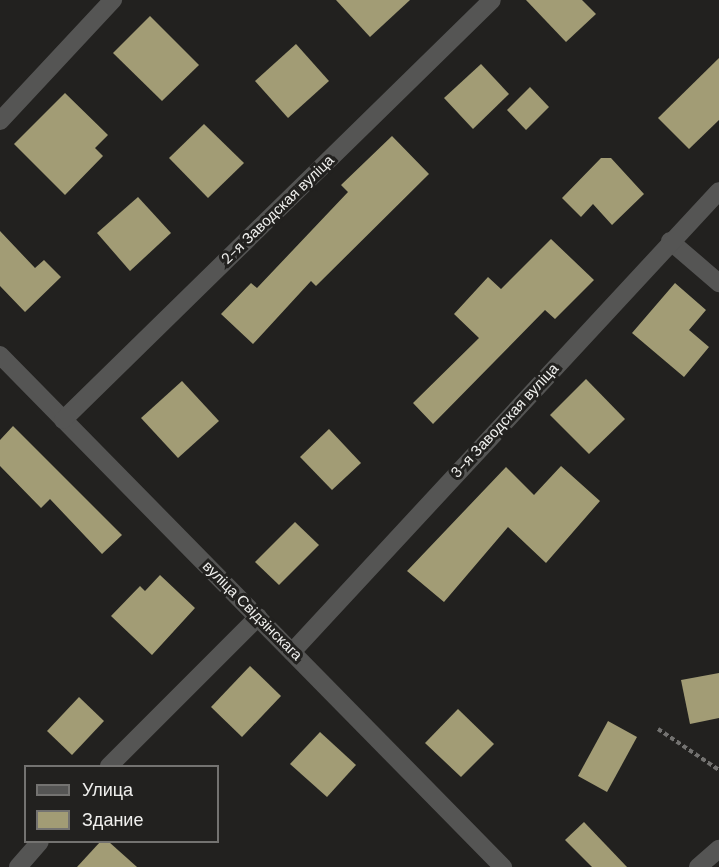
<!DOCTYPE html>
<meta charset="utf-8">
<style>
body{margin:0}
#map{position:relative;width:719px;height:867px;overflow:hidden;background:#22211f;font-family:"DM Sans",sans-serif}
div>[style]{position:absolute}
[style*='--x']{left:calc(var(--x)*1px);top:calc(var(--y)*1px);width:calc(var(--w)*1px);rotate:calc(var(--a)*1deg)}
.building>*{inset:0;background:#a29c75}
.path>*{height:4px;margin-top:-2px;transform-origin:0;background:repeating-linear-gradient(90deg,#737270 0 4.5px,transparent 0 7.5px)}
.service>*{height:18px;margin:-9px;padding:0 9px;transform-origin:9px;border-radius:9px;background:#555554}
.minor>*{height:18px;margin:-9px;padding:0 9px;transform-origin:9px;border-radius:9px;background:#555554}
span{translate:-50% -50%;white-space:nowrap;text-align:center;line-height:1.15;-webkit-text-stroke:6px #22211f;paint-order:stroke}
.street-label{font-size:15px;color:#efefed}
.legend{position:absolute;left:24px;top:765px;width:195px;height:78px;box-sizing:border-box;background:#22211f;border:2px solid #747371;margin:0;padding:8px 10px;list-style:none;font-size:18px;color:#efefed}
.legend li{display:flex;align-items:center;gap:12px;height:30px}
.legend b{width:30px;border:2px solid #747371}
</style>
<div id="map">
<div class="building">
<div style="clip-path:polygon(336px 0,410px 0,370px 37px)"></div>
<div style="clip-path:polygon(526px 0,582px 0,596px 14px,566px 42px)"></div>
<div style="clip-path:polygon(150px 16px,199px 65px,162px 101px,113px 53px)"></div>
<div style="clip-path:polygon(296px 44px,329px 81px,288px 118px,255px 81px)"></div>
<div style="clip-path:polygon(719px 58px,719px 120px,689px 149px,658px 118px)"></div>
<div style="clip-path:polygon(481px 64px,509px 94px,473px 129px,444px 98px)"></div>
<div style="clip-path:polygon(530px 87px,549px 107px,526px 130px,507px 110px)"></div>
<div style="clip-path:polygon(65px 93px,108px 135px,95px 148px,103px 156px,65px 195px,14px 144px)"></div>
<div style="clip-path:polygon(204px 124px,244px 163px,208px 198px,169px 158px)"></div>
<div style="clip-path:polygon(392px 136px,429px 174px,316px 286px,311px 281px,253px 344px,221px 314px,251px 283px,257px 288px,348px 192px,341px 185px)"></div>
<div style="clip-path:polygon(601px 158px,611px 158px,644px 194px,612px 225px,593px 204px,581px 217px,562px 198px)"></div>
<div style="clip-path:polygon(138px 197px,171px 233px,130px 271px,97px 233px)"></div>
<div style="clip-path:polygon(0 231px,35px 268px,44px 260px,61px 277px,25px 312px,0 286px)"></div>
<div style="clip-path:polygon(551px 239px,594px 280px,555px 319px,545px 310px,433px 424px,413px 403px,479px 338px,454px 314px,488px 277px,501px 289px)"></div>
<div style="clip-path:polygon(675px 283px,706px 310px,689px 330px,709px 347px,684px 377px,632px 333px)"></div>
<div style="clip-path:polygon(586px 379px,625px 419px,589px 454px,550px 415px)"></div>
<div style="clip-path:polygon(182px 381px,219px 421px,178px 458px,141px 418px)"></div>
<div style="clip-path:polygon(13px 426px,122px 535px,102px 554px,50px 499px,41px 508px,0 466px,0 440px)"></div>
<div style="clip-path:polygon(329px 429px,361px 463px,332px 490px,300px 457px)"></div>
<div style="clip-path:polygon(561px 466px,600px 501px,546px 563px,508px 527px,444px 602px,407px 571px,506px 467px,534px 495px)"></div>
<div style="clip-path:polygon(295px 522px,319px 545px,279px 585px,255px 562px)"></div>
<div style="clip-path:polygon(160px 575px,195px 608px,152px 655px,111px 616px,140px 586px,145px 591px)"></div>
<div style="clip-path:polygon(250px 666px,281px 696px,242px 737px,211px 707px)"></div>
<div style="clip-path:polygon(719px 673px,719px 718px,690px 724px,681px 680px)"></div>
<div style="clip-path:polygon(79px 697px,104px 721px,72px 755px,47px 731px)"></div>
<div style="clip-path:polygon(458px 709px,494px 744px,461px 777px,425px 743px)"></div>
<div style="clip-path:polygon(608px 721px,637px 737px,607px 792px,578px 776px)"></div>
<div style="clip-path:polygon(320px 732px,356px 765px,327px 797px,290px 764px)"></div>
<div style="clip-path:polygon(584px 822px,627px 867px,592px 867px,565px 840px)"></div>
<div style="clip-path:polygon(100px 842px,109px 842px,137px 867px,77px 867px)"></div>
</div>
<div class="path">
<div style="--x:658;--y:729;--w:73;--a:33.9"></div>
</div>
<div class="service">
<div style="--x:670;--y:241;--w:65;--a:40.6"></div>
<div style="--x:698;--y:867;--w:28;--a:-41"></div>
</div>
<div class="minor">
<div style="--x:0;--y:121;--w:166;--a:-47"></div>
<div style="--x:0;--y:355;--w:718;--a:45.51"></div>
<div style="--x:63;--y:420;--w:600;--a:-44.39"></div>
<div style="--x:292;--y:652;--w:628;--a:-47.19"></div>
<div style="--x:109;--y:766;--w:211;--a:-45"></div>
<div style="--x:18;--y:867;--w:33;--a:-49"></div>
</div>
<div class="street-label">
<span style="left:278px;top:210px;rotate:-44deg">2-я Заводская вуліца</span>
<span style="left:505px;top:421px;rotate:-47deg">3-я Заводская вуліца</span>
<span style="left:252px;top:611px;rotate:45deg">вуліца Свідзінскага</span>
</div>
<ul class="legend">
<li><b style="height:8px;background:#555554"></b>Улица</li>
<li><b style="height:16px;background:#a29c75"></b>Здание</li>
</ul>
</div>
